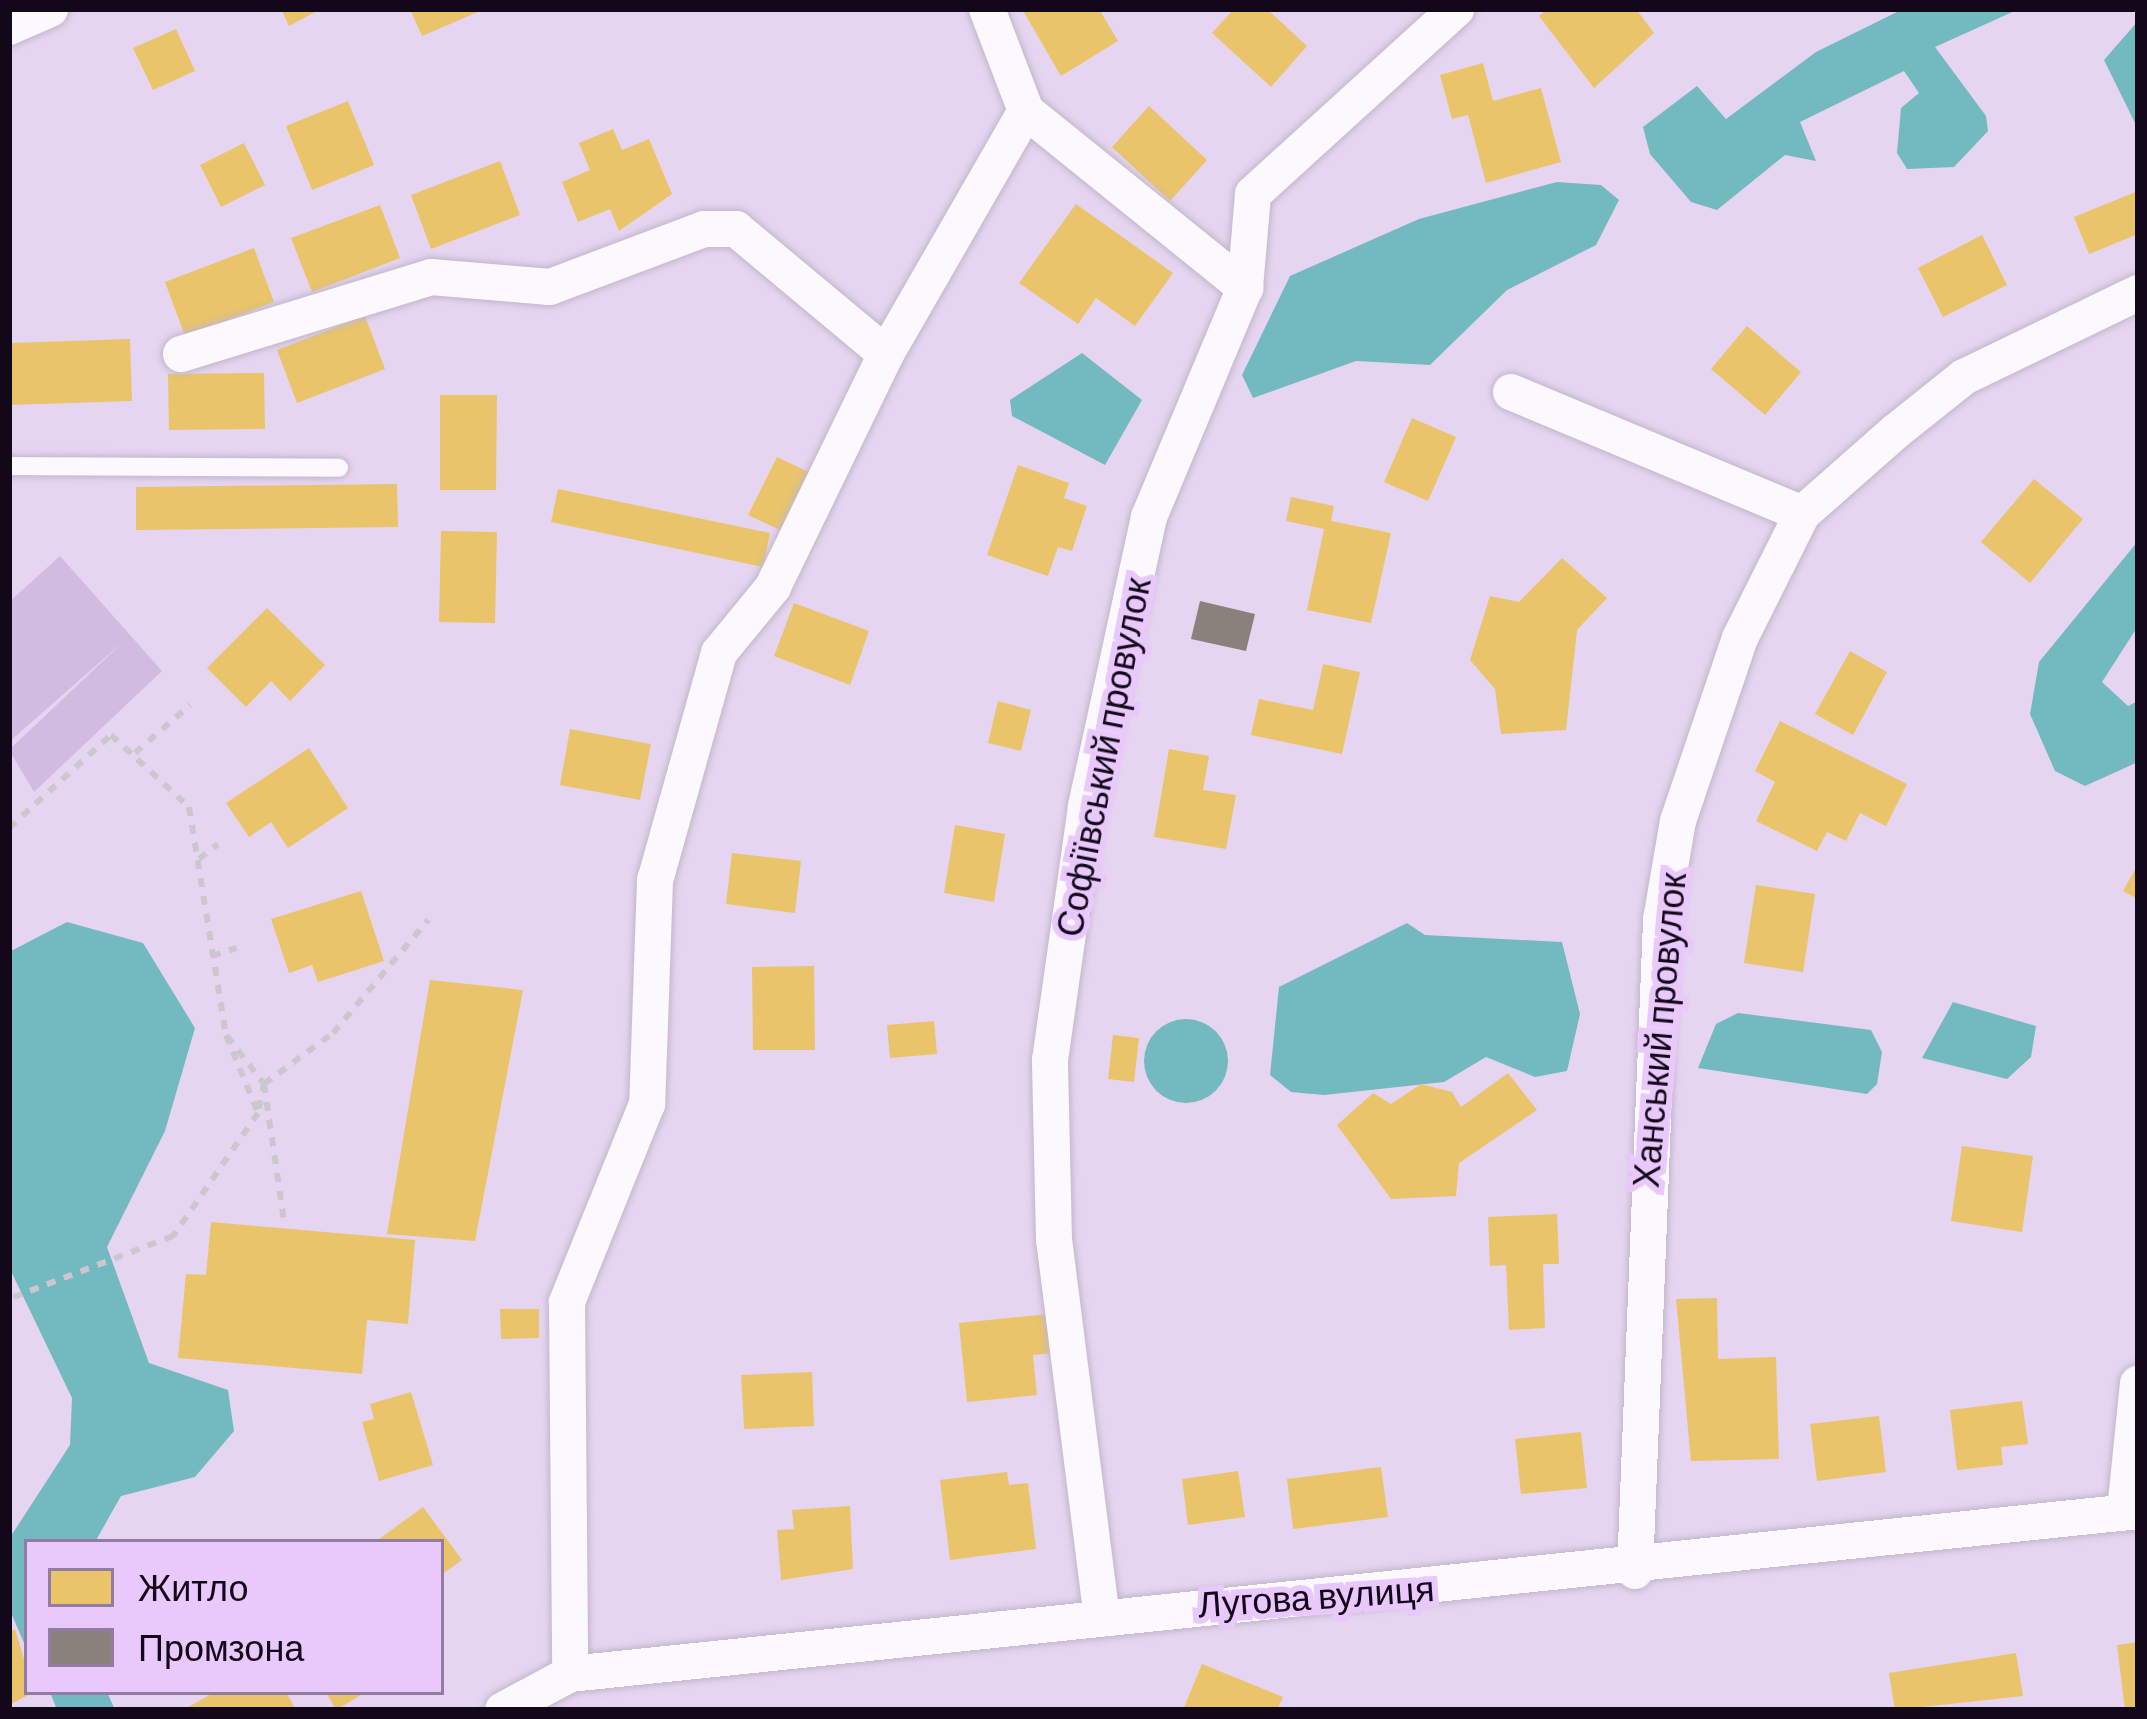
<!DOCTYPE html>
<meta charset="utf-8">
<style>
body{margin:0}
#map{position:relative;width:2147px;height:1719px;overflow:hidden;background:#e6d5f0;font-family:Barlow,sans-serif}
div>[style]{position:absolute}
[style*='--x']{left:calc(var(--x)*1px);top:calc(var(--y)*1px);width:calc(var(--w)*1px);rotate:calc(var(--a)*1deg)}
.green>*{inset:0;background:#d2bbe0}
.water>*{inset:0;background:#72b9c0}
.round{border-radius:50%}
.homes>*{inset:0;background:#e9c46a}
.industry>*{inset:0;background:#8a817c}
.path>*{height:6px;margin-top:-3px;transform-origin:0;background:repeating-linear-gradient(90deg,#ccc7cf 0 9px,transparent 0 18px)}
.roads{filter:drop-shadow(0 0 3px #c3b6cb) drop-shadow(0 0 3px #c3b6cb)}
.lane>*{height:18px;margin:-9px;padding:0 9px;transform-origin:9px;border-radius:9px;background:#fbf9fd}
.street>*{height:36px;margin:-18px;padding:0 18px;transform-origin:18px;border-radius:18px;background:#fbf9fd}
span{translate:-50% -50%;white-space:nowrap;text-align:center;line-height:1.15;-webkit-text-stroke:12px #e9c9fc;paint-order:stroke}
.street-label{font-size:36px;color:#130819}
.frame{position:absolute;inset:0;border:12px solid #130819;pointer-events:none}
.legend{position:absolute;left:24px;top:1539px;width:420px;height:156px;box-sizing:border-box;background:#e9c9fc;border:3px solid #937ca1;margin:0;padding:15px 21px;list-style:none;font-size:36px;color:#130819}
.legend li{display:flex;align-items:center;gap:24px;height:60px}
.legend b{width:60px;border:3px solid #937ca1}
</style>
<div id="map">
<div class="green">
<div style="clip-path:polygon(60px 556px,162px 671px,34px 792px,9px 750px,123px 642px,9px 742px,9px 602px)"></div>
</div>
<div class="water">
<div style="clip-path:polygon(1903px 9px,2019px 9px,1935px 47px,1986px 116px,1988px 131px,1954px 167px,1907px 169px,1897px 153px,1901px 108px,1919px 93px,1904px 71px,1800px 122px,1816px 161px,1785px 155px,1717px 210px,1691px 202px,1650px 154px,1643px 127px,1697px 86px,1726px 119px,1816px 52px)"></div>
<div style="clip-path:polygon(2138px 21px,2138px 129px,2104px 60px)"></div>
<div style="clip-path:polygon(1557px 182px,1601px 185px,1619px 200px,1596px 245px,1507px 290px,1430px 365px,1356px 361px,1253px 398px,1242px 375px,1290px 276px,1419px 219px)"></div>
<div style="clip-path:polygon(1082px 353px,1142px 400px,1105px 465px,1012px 416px,1010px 400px)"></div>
<div style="clip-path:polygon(2138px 541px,2138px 626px,2102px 682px,2128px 706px,2138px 701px,2138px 762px,2085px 786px,2055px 771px,2030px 714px,2039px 662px)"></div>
<div style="clip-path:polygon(67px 922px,143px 943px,195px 1028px,165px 1131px,107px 1247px,149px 1363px,228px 1390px,234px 1431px,195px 1477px,121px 1496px,95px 1542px,27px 1542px,27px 1650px,9px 1608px,9px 1539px,70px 1445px,72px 1398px,9px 1267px,9px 952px)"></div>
<div style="clip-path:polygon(1407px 923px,1425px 935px,1562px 942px,1580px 1014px,1567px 1071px,1535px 1077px,1486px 1057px,1444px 1082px,1324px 1095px,1291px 1092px,1270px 1075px,1279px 987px)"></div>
<div style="clip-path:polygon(1953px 1002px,2036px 1026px,2031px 1057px,2007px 1079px,1922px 1058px)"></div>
<div style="clip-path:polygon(1738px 1013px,1871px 1030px,1882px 1052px,1877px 1084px,1867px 1094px,1698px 1068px,1716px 1024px)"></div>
<div class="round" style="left:1144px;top:1019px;width:84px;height:84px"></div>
<div style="clip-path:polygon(50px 1692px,107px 1692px,115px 1710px,57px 1710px)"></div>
</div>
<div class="homes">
<div style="clip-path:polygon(281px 9px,321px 9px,289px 26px)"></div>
<div style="clip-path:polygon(410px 9px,485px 9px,422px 36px)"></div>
<div style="clip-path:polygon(1022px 9px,1099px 9px,1118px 41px,1061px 76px)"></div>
<div style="clip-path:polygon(1234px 9px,1267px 9px,1307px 46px,1271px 87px,1212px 33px)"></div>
<div style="clip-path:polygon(1547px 9px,1636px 9px,1654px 33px,1594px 88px,1539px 16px)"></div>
<div style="clip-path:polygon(176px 29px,195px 71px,153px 90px,133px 48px)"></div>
<div style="clip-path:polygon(1483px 63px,1493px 101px,1541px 88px,1561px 162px,1486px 183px,1468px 115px,1452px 119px,1440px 75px)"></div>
<div style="clip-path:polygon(348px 101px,374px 165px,312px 190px,286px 126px)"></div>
<div style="clip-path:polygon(1149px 106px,1207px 160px,1170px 201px,1112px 147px)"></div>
<div style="clip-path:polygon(613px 129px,622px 150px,649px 139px,672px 194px,619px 231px,610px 209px,578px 222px,562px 182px,590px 170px,579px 143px)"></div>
<div style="clip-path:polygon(244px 143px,265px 185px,221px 207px,200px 165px)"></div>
<div style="clip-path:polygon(500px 161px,520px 215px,431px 249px,411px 195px)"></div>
<div style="clip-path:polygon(2138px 191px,2138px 234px,2089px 254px,2074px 217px)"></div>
<div style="clip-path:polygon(1076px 204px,1173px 273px,1135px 326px,1096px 298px,1078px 324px,1019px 283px)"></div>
<div style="clip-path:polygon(380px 205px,400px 258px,312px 292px,291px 238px)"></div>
<div style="clip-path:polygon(1982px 235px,2007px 285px,1943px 317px,1918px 268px)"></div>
<div style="clip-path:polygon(254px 248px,274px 302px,185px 336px,165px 282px)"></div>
<div style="clip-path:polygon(365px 316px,385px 369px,297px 403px,277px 350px)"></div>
<div style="clip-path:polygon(1747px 326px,1801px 372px,1765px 415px,1711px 369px)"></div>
<div style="clip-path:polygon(130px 339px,132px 401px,9px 405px,9px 343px)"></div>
<div style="clip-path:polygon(264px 373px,265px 429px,169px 430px,168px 374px)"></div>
<div style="clip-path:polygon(440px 395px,497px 395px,496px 490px,440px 490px)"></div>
<div style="clip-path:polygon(1412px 418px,1456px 437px,1428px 501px,1384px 482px)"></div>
<div style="clip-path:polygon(777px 457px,808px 472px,780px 530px,748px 515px)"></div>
<div style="clip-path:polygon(1018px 465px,1069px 483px,1064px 498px,1087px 506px,1072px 551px,1058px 547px,1048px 576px,987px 555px)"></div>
<div style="clip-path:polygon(2034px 479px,2083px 519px,2030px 583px,1981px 542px)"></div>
<div style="clip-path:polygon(397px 484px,398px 527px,136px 530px,136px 487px)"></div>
<div style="clip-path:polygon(558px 489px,770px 533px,763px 567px,551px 522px)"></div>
<div style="clip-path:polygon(1291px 497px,1334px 506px,1331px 521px,1391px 533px,1371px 623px,1307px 610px,1324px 529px,1286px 521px)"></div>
<div style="clip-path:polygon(441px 531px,497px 532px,495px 623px,439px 622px)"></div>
<div style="clip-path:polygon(1562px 558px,1607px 598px,1577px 630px,1566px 730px,1501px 734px,1495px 689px,1470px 660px,1490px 596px,1519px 602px)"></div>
<div style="clip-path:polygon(794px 603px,869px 631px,850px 685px,774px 656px)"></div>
<div style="clip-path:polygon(267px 608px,325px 665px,290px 701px,271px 681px,246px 707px,207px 668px)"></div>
<div style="clip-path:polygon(1850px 651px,1887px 672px,1853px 735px,1815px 714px)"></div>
<div style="clip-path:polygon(1323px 664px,1360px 672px,1342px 754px,1251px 735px,1259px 699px,1313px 710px)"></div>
<div style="clip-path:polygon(998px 701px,1031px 710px,1021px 751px,988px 743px)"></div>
<div style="clip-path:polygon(1780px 721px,1907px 784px,1886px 826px,1860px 813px,1846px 841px,1827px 832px,1817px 851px,1756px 821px,1775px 782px,1755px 771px)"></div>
<div style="clip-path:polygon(570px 729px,651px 744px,640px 800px,560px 785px)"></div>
<div style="clip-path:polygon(309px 748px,348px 808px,288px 848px,271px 822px,249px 837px,226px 803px)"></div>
<div style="clip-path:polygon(1169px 749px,1209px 756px,1203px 790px,1236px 795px,1226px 849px,1154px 837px)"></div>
<div style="clip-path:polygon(955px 825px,1005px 834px,994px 902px,944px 893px)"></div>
<div style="clip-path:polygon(732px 853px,801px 861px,795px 913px,726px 904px)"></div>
<div style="clip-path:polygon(2138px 864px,2138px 899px,2123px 891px)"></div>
<div style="clip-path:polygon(1756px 885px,1815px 894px,1803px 972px,1744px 963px)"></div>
<div style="clip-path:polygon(361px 891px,384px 961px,318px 982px,312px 965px,289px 973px,271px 919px)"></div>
<div style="clip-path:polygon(814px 966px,815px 1050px,753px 1050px,752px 967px)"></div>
<div style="clip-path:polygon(430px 980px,523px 990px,475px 1241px,387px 1234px)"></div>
<div style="clip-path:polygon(934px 1021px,937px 1054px,890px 1058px,887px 1025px)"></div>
<div style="clip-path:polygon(1113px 1035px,1139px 1038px,1134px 1082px,1108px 1079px)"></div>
<div style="clip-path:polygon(1508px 1073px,1537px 1110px,1459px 1163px,1456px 1196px,1391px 1199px,1337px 1125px,1373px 1093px,1391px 1104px,1421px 1084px,1452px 1092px,1461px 1107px)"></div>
<div style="clip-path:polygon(1962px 1146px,2033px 1156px,2022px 1232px,1951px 1221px)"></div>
<div style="clip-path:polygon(1557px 1214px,1559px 1264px,1543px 1264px,1545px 1328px,1509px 1330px,1506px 1265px,1490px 1266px,1488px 1217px)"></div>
<div style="clip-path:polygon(211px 1222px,415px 1240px,408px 1324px,367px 1320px,362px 1374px,178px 1358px,186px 1274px,206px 1275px)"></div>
<div style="clip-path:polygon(1717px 1298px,1718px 1359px,1776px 1357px,1779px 1459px,1691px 1461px,1676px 1299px)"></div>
<div style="clip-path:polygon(500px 1309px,539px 1309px,539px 1338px,501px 1339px)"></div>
<div style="clip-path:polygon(1048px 1314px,1052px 1353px,1033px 1355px,1037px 1395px,967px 1402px,959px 1323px)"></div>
<div style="clip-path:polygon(812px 1372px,814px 1426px,744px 1429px,741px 1375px)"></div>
<div style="clip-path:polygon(411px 1392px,433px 1465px,379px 1481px,362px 1422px,374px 1419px,370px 1404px)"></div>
<div style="clip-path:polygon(2022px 1401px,2028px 1444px,2001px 1447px,2003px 1465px,1957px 1470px,1950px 1410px)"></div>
<div style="clip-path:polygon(1879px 1416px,1886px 1472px,1817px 1481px,1810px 1424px)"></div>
<div style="clip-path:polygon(1581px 1432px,1587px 1488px,1521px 1494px,1515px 1439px)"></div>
<div style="clip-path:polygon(1381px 1467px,1388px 1517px,1293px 1529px,1287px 1479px)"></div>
<div style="clip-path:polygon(1238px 1471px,1245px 1517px,1188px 1525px,1182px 1479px)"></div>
<div style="clip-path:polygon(1007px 1472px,1009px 1485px,1028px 1483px,1036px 1549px,950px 1560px,940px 1480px)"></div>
<div style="clip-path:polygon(850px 1506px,853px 1569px,781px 1580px,777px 1530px,794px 1529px,792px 1510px)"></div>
<div style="clip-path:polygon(423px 1507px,462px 1560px,441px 1575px,441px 1542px,375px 1542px)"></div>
<div style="clip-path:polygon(15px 1629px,34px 1692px,9px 1705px,9px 1632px)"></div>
<div style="clip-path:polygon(2138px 1642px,2138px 1710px,2125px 1710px,2117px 1645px)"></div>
<div style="clip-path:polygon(2016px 1653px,2023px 1696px,1895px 1710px,1889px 1673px)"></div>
<div style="clip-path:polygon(1202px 1664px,1283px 1697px,1277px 1710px,1183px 1710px)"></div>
<div style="clip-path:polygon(215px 1692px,286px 1692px,296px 1710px,183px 1710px)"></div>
<div style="clip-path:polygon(326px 1692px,366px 1692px,336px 1710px)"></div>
</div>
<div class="industry">
<div style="clip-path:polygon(1200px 601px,1255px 614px,1246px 651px,1191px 639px)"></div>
</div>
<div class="path">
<div style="--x:135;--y:753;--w:73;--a:-41.1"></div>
<div style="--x:9;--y:828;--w:138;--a:-42.4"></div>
<div style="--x:111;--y:735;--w:106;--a:42.7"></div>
<div style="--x:189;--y:807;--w:231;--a:80.8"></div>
<div style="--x:226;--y:1035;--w:84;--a:67.7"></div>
<div style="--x:258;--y:1113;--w:150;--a:124.6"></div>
<div style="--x:173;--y:1236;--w:176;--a:159"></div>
<div style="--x:199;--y:859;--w:24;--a:-38"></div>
<div style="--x:212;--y:956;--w:26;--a:-18"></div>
<div style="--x:227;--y:1036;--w:61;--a:52.4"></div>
<div style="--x:264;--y:1084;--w:138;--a:81.7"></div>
<div style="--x:259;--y:1109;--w:25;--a:-79"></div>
<div style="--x:264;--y:1084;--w:86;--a:-36.5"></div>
<div style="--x:333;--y:1033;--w:148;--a:-49.9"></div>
</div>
<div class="roads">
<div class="lane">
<div style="--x:9;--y:466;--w:330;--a:0.3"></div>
</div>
<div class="street">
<div style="--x:987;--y:9;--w:109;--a:69.1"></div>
<div style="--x:1026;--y:111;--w:282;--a:38.9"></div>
<div style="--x:9;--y:27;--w:45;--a:-23.7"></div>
<div style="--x:181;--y:354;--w:262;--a:-17.1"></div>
<div style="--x:431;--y:277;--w:119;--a:4.8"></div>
<div style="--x:550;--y:287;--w:165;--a:-20.6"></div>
<div style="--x:704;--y:229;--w:32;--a:0"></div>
<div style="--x:736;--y:229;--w:195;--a:39.8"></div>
<div style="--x:886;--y:354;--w:259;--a:115.9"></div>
<div style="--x:773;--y:587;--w:85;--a:129.3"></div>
<div style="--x:719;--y:653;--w:236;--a:105.7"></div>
<div style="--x:655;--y:880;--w:224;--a:92"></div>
<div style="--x:647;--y:1104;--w:214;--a:112"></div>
<div style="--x:567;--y:1302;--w:372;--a:89.5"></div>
<div style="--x:886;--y:354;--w:280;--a:-60.1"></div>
<div style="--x:1511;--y:392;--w:316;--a:22.7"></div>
<div style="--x:2125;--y:1511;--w:128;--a:-84.2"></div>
<div style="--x:1635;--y:1571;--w:652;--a:-87.71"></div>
<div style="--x:1661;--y:920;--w:100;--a:-80.3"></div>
<div style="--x:1678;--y:821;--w:193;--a:-71.3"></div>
<div style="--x:1740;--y:638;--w:139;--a:-63.4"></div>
<div style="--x:1802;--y:514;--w:124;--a:-41.4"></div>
<div style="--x:1895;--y:432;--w:88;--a:-38.6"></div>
<div style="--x:1964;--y:377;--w:193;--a:-25.8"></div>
<div style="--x:1101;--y:1611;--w:374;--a:-97.2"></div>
<div style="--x:1054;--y:1240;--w:180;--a:-91.3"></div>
<div style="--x:1050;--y:1060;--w:257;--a:-81.9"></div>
<div style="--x:1086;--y:806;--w:296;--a:-77.7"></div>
<div style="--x:1149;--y:517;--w:248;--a:-67.3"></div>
<div style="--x:1245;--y:288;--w:94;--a:-85.1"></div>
<div style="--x:1253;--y:194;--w:275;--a:-42.3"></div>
<div style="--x:503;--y:1710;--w:76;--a:-28.2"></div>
<div style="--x:570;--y:1674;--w:1576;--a:-5.93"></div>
</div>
</div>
<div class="street-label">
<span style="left:1102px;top:757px;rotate:-79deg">Софіївський провулок</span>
<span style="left:1658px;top:1030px;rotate:-85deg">Ханський провулок</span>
<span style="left:1316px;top:1595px;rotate:-4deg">Лугова вулиця</span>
</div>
<div class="frame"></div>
<ul class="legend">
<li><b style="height:33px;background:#e9c46a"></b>Житло</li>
<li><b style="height:33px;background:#8a817c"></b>Промзона</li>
</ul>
</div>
